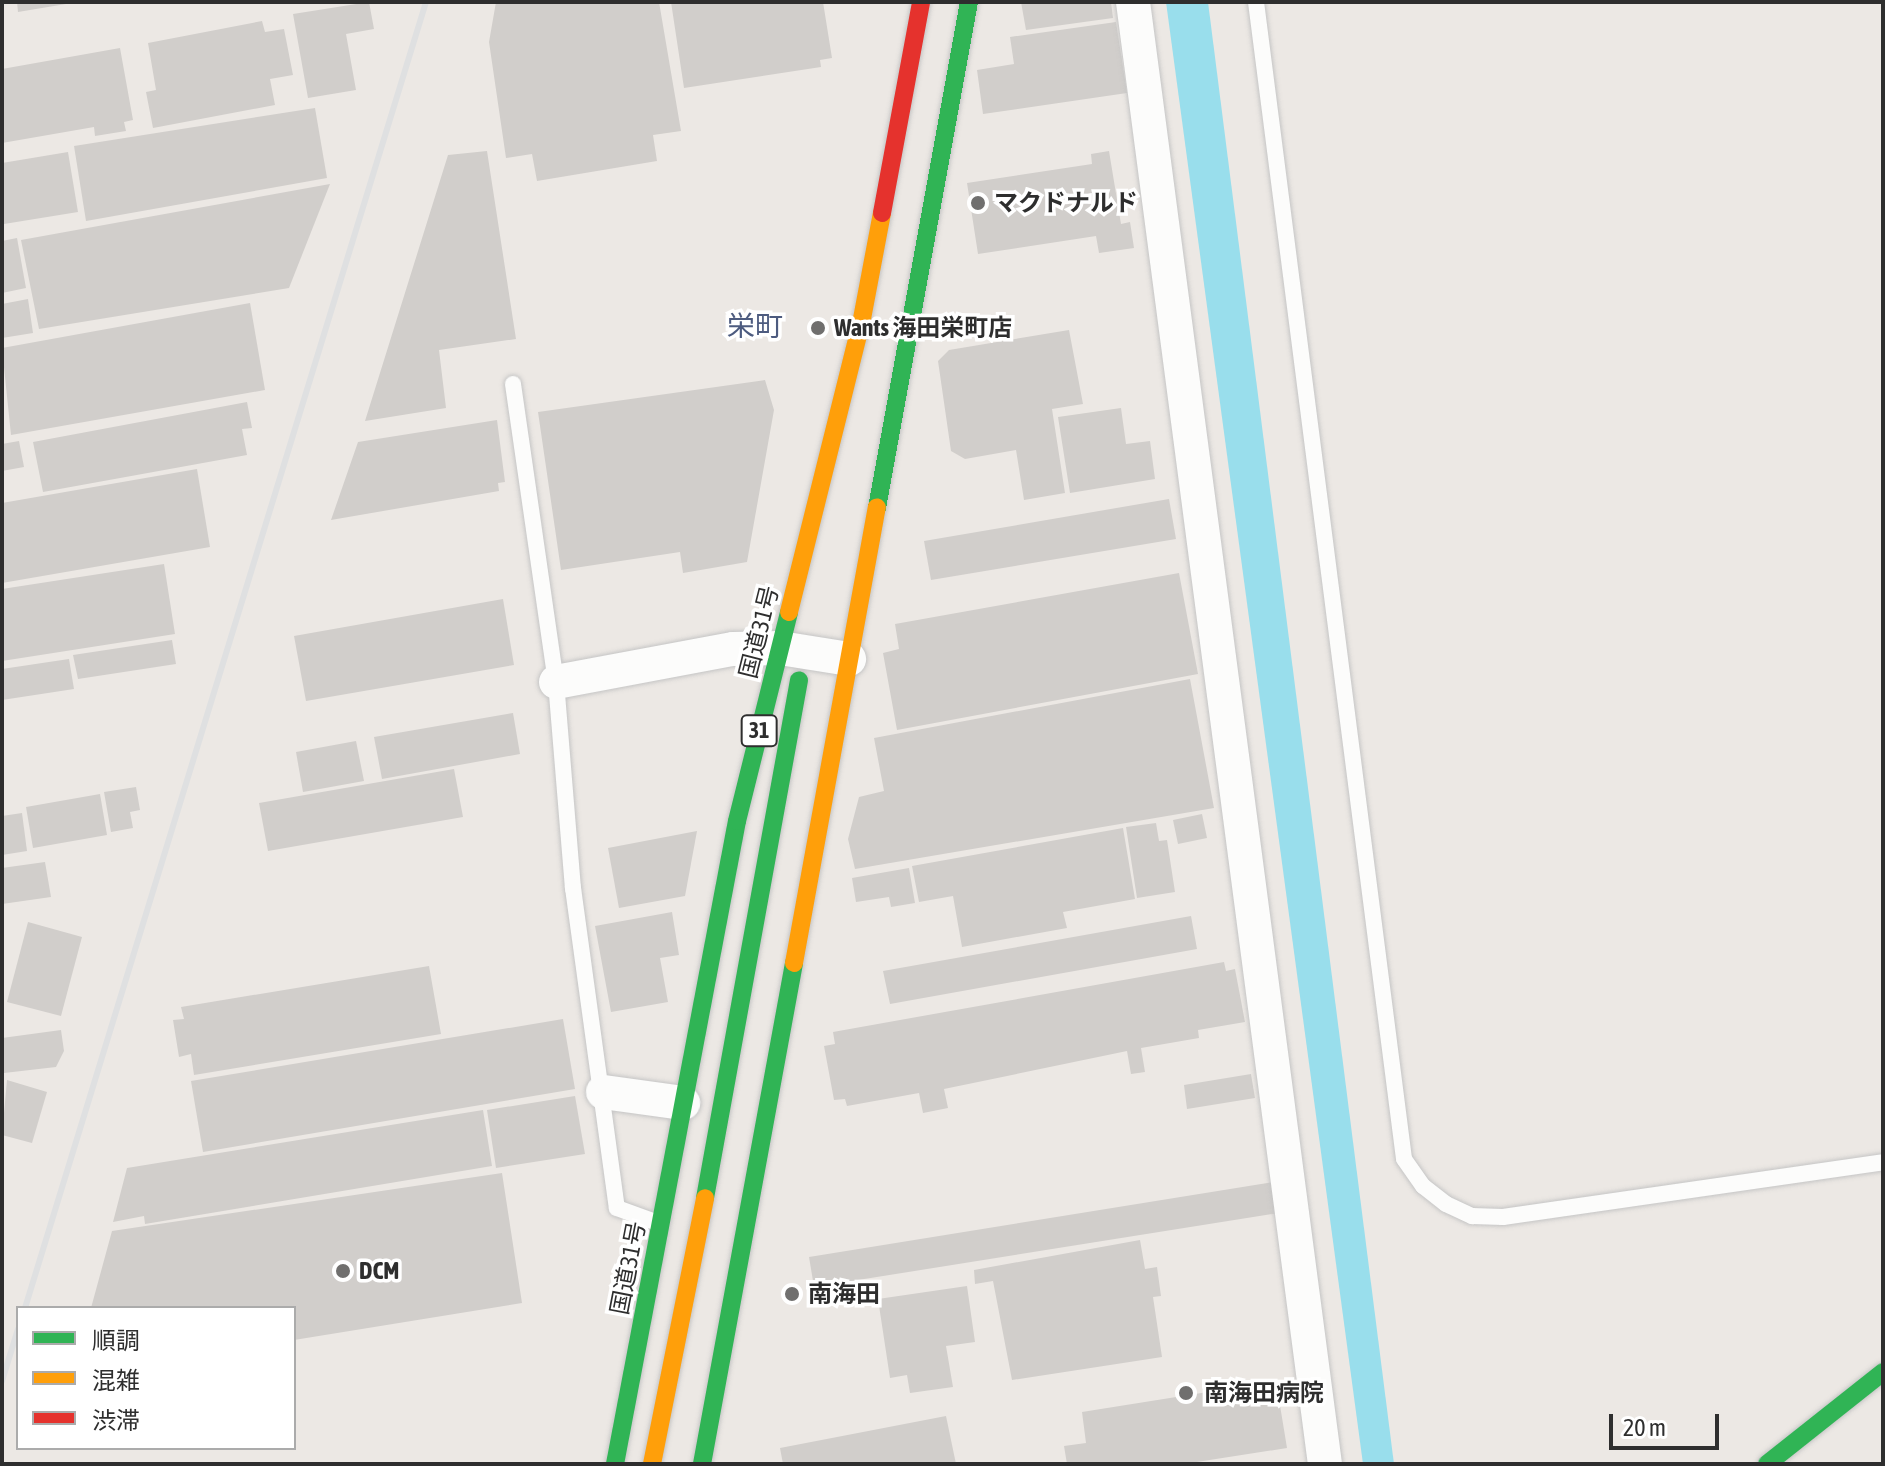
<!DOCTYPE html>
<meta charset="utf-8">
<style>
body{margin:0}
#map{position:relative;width:1885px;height:1466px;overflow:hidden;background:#ece8e4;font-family:"Asap Condensed","Noto Sans JP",sans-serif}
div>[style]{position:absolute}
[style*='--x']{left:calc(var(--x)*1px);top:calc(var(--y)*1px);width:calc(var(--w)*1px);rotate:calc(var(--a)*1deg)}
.water>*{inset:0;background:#99deec}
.building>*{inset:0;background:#d1cecb}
.roads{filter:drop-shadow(0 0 2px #c5c5c5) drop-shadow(0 0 2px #c5c5c5)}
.lane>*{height:16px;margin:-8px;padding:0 8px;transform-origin:8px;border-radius:8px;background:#fcfcfb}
.street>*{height:34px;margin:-17px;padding:0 17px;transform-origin:17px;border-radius:17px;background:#fcfcfb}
.fast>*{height:18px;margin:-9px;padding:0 9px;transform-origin:9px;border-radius:9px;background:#30b455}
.slow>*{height:18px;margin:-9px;padding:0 9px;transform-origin:9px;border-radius:9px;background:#ff9f0a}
.jam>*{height:18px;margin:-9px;padding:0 9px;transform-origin:9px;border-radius:9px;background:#e5322d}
.rail>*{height:6px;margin:-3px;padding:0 3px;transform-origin:3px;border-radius:3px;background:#dfe0e1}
.dots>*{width:22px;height:22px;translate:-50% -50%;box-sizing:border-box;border:4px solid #fff;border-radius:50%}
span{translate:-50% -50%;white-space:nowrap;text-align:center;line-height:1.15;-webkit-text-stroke:7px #fff;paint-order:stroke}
.shield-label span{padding:2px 6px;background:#fff;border:2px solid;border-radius:6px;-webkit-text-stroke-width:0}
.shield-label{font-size:22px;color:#2e2e2e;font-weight:700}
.poi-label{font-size:24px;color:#2e2e2e;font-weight:700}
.left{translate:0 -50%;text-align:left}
.street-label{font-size:24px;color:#2e2e2e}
.quarter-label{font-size:28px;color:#4d5b7f}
.frame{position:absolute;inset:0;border:4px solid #2e2e2e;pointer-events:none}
.legend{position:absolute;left:16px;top:1306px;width:280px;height:144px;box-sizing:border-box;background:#fff;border:2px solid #ababab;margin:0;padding:10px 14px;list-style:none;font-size:24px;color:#2e2e2e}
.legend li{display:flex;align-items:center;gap:16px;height:40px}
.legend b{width:40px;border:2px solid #ababab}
.scale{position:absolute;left:1609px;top:1414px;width:110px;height:36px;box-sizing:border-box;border:4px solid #2e2e2e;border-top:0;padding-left:10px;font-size:24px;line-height:28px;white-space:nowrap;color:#2e2e2e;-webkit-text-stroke:6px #fff;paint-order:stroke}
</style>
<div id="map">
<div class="water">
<div style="clip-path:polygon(1166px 2px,1208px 2px,1394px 1464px,1363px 1464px)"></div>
</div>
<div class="building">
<div style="clip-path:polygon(17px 2px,66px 2px,66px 4px,18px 12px)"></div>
<div style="clip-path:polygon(369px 2px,374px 29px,346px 34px,356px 90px,308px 98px,293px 14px)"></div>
<div style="clip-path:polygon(496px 2px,659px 2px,681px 131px,653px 135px,657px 161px,537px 181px,532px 154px,506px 158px,489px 42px)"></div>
<div style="clip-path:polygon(671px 2px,823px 2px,832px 58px,820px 60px,821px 67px,684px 88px)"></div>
<div style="clip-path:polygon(1021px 2px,1111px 2px,1113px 18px,1026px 30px)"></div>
<div style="clip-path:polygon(262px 21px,265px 32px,284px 29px,293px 75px,270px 79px,275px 105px,153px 128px,146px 92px,156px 90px,148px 43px)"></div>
<div style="clip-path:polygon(1116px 22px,1127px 93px,983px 114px,977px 70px,1014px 64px,1010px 37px)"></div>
<div style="clip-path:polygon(120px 48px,133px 120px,124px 122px,126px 131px,95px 136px,94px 127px,2px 143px,2px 69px)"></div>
<div style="clip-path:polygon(315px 108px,327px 178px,86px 221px,74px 146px)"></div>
<div style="clip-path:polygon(487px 151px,516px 339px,439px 350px,446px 408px,365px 421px,448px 155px)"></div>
<div style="clip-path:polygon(1109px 151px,1121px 224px,1130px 222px,1134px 248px,1099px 253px,1096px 236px,978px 254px,967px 183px,1092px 164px,1091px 154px)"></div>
<div style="clip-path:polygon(68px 152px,78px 212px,4px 224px,2px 163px)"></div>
<div style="clip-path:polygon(330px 184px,289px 288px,39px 329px,21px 240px)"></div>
<div style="clip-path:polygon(17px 238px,26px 288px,2px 293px,2px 241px)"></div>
<div style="clip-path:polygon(28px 299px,33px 333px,2px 338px,2px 304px)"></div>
<div style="clip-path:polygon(250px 303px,265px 390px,11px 435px,2px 348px)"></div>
<div style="clip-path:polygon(1069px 330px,1083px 404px,1052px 409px,1065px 493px,1024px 500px,1016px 450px,965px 459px,951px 451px,938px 361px,949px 350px)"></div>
<div style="clip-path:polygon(765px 380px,774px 410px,747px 562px,683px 573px,680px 552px,561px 570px,538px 412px)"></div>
<div style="clip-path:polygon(247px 402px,252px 428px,242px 429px,247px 455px,43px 492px,33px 442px)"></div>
<div style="clip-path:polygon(1121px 408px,1126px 444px,1150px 441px,1155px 479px,1070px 493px,1058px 417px)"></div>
<div style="clip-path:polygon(497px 420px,505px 482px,498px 483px,499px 491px,331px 520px,358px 442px)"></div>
<div style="clip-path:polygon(19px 441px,24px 467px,2px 471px,2px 444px)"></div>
<div style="clip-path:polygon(197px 469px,210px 547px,2px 583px,2px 503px)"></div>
<div style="clip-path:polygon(1169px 499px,1176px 539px,931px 580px,924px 541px)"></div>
<div style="clip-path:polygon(164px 564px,175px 634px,2px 661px,2px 589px)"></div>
<div style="clip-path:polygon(1179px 573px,1198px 674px,897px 730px,883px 653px,899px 649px,895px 624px)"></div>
<div style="clip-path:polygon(503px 599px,514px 665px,306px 701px,294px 636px)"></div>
<div style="clip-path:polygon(172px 640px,176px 664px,78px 679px,73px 655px)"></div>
<div style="clip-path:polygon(69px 659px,74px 689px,2px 700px,2px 669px)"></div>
<div style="clip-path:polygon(1190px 679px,1214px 808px,855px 869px,848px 839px,859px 797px,884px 791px,874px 738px)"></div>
<div style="clip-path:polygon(513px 713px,520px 754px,382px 779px,374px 737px)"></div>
<div style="clip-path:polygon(356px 741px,364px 781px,303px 792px,296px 752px)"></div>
<div style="clip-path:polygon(454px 769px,463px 817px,268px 851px,259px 803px)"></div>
<div style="clip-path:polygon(136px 787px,140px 810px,130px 812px,133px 828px,111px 832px,104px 792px)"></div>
<div style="clip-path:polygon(100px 794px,107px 835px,33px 848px,26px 807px)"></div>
<div style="clip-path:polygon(22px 813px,27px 851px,2px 855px,2px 816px)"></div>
<div style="clip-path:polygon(1202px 814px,1207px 838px,1178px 844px,1173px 820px)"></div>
<div style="clip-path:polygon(1156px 823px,1159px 841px,1167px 840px,1175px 892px,1137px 898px,1126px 827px)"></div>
<div style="clip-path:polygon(1123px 828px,1135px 899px,1063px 912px,1067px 928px,962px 947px,953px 896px,919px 902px,912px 866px)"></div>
<div style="clip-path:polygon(697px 831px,685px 896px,619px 908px,608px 848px)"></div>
<div style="clip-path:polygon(45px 862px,51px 897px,2px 904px,2px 868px)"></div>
<div style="clip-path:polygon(909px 868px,915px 903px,891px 907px,889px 897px,856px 902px,852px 878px)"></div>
<div style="clip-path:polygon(672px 912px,679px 955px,660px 958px,668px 1002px,611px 1012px,595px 926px)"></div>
<div style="clip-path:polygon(1191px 916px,1197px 949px,890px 1004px,883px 971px)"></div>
<div style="clip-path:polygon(28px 922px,82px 937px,61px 1016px,7px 1002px)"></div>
<div style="clip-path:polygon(1224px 962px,1226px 971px,1235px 969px,1245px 1022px,1198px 1030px,1199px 1038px,1141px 1048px,1145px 1072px,1131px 1074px,1127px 1051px,944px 1089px,948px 1108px,923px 1113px,919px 1093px,847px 1106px,845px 1099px,834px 1100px,824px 1046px,835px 1044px,833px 1032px)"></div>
<div style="clip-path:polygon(429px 966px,441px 1034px,194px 1075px,191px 1054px,179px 1057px,173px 1020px,184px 1019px,181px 1007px)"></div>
<div style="clip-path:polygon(563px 1019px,575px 1089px,203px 1152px,191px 1081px)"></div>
<div style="clip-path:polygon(61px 1030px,64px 1051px,56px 1067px,4px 1073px,2px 1038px)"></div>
<div style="clip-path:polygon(1251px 1074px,1255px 1098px,1187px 1109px,1184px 1085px)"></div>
<div style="clip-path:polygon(7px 1080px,47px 1092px,32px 1143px,2px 1135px)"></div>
<div style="clip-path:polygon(575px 1096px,585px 1154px,496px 1168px,487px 1110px)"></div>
<div style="clip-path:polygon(483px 1110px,492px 1166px,145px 1224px,144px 1216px,113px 1222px,127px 1168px)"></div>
<div style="clip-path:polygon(502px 1173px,522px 1303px,294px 1340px,294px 1308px,91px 1308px,112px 1231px)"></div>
<div style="clip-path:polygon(1274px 1182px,1279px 1213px,814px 1287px,809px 1257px)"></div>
<div style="clip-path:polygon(1140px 1240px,1145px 1269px,1157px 1267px,1161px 1296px,1153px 1297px,1162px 1357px,1012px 1380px,993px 1281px,975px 1284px,974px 1270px)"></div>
<div style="clip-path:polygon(967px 1286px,975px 1342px,946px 1346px,953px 1387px,910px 1393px,907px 1375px,890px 1378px,878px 1299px)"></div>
<div style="clip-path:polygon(1276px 1381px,1287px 1448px,1184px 1464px,1067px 1464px,1064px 1446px,1086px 1443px,1082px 1412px)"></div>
<div style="clip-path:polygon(946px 1416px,956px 1464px,783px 1464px,780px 1448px)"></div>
</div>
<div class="roads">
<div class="lane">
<div style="--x:1256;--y:2;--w:1166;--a:82.71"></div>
<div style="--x:1404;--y:1159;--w:33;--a:55"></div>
<div style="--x:1423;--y:1186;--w:29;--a:38"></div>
<div style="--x:1446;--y:1204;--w:29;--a:25"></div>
<div style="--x:1472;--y:1216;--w:31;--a:2"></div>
<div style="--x:1503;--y:1217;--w:384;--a:-8.2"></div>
<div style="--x:513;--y:384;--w:301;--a:81.8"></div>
<div style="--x:556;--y:682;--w:207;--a:85.3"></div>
<div style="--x:573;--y:888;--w:323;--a:82.2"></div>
<div style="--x:617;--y:1208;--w:44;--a:20.1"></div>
</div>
<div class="street">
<div style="--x:1133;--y:2;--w:1475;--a:82.52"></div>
<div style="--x:556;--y:682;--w:180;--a:-10.6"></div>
<div style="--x:733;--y:649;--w:47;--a:-1.2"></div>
<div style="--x:780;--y:648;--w:70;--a:9.1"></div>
<div style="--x:603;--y:1092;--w:81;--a:7.8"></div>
</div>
<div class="fast">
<div style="--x:877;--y:508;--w:514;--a:-79.7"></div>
<div style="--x:705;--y:1198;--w:526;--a:-79.71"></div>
<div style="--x:615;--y:1464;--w:654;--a:-79.26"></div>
<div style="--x:737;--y:821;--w:215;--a:-76"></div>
<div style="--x:702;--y:1464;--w:509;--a:-79.59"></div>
<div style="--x:1767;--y:1464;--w:148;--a:-38.4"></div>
</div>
<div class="slow">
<div style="--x:789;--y:612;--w:297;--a:-76"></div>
<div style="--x:861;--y:324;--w:113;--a:-79.3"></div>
<div style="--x:794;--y:963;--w:463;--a:-79.7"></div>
<div style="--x:652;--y:1464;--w:271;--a:-78.7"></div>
</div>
<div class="jam">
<div style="--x:882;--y:213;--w:215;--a:-79.5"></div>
</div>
</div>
<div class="rail">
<div style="--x:25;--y:1308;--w:1366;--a:-72.93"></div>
<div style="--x:2;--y:1381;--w:54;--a:-72.9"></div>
</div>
<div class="dots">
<div style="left:978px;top:203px;background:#706f6e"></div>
<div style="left:818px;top:328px;background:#706f6e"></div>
<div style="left:343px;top:1271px;background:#706f6e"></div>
<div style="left:792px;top:1294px;background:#706f6e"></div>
<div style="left:1186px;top:1393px;background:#706f6e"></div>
</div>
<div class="shield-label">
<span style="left:759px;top:731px">31</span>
</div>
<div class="poi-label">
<span class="left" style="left:994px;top:203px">マクドナルド</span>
<span class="left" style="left:834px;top:328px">Wants 海田栄町店</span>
<span class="left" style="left:359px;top:1271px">DCM</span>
<span class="left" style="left:808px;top:1294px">南海田</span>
<span class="left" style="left:1204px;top:1393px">南海田病院</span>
</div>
<div class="street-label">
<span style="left:759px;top:632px;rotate:-76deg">国道31号</span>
<span style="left:628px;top:1268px;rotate:-79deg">国道31号</span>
</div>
<div class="quarter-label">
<span style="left:755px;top:326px">栄町</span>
</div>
<div class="frame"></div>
<ul class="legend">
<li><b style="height:10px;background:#30b455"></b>順調</li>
<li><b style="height:10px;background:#ff9f0a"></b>混雑</li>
<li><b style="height:10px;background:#e5322d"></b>渋滞</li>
</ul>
<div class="scale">20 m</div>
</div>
